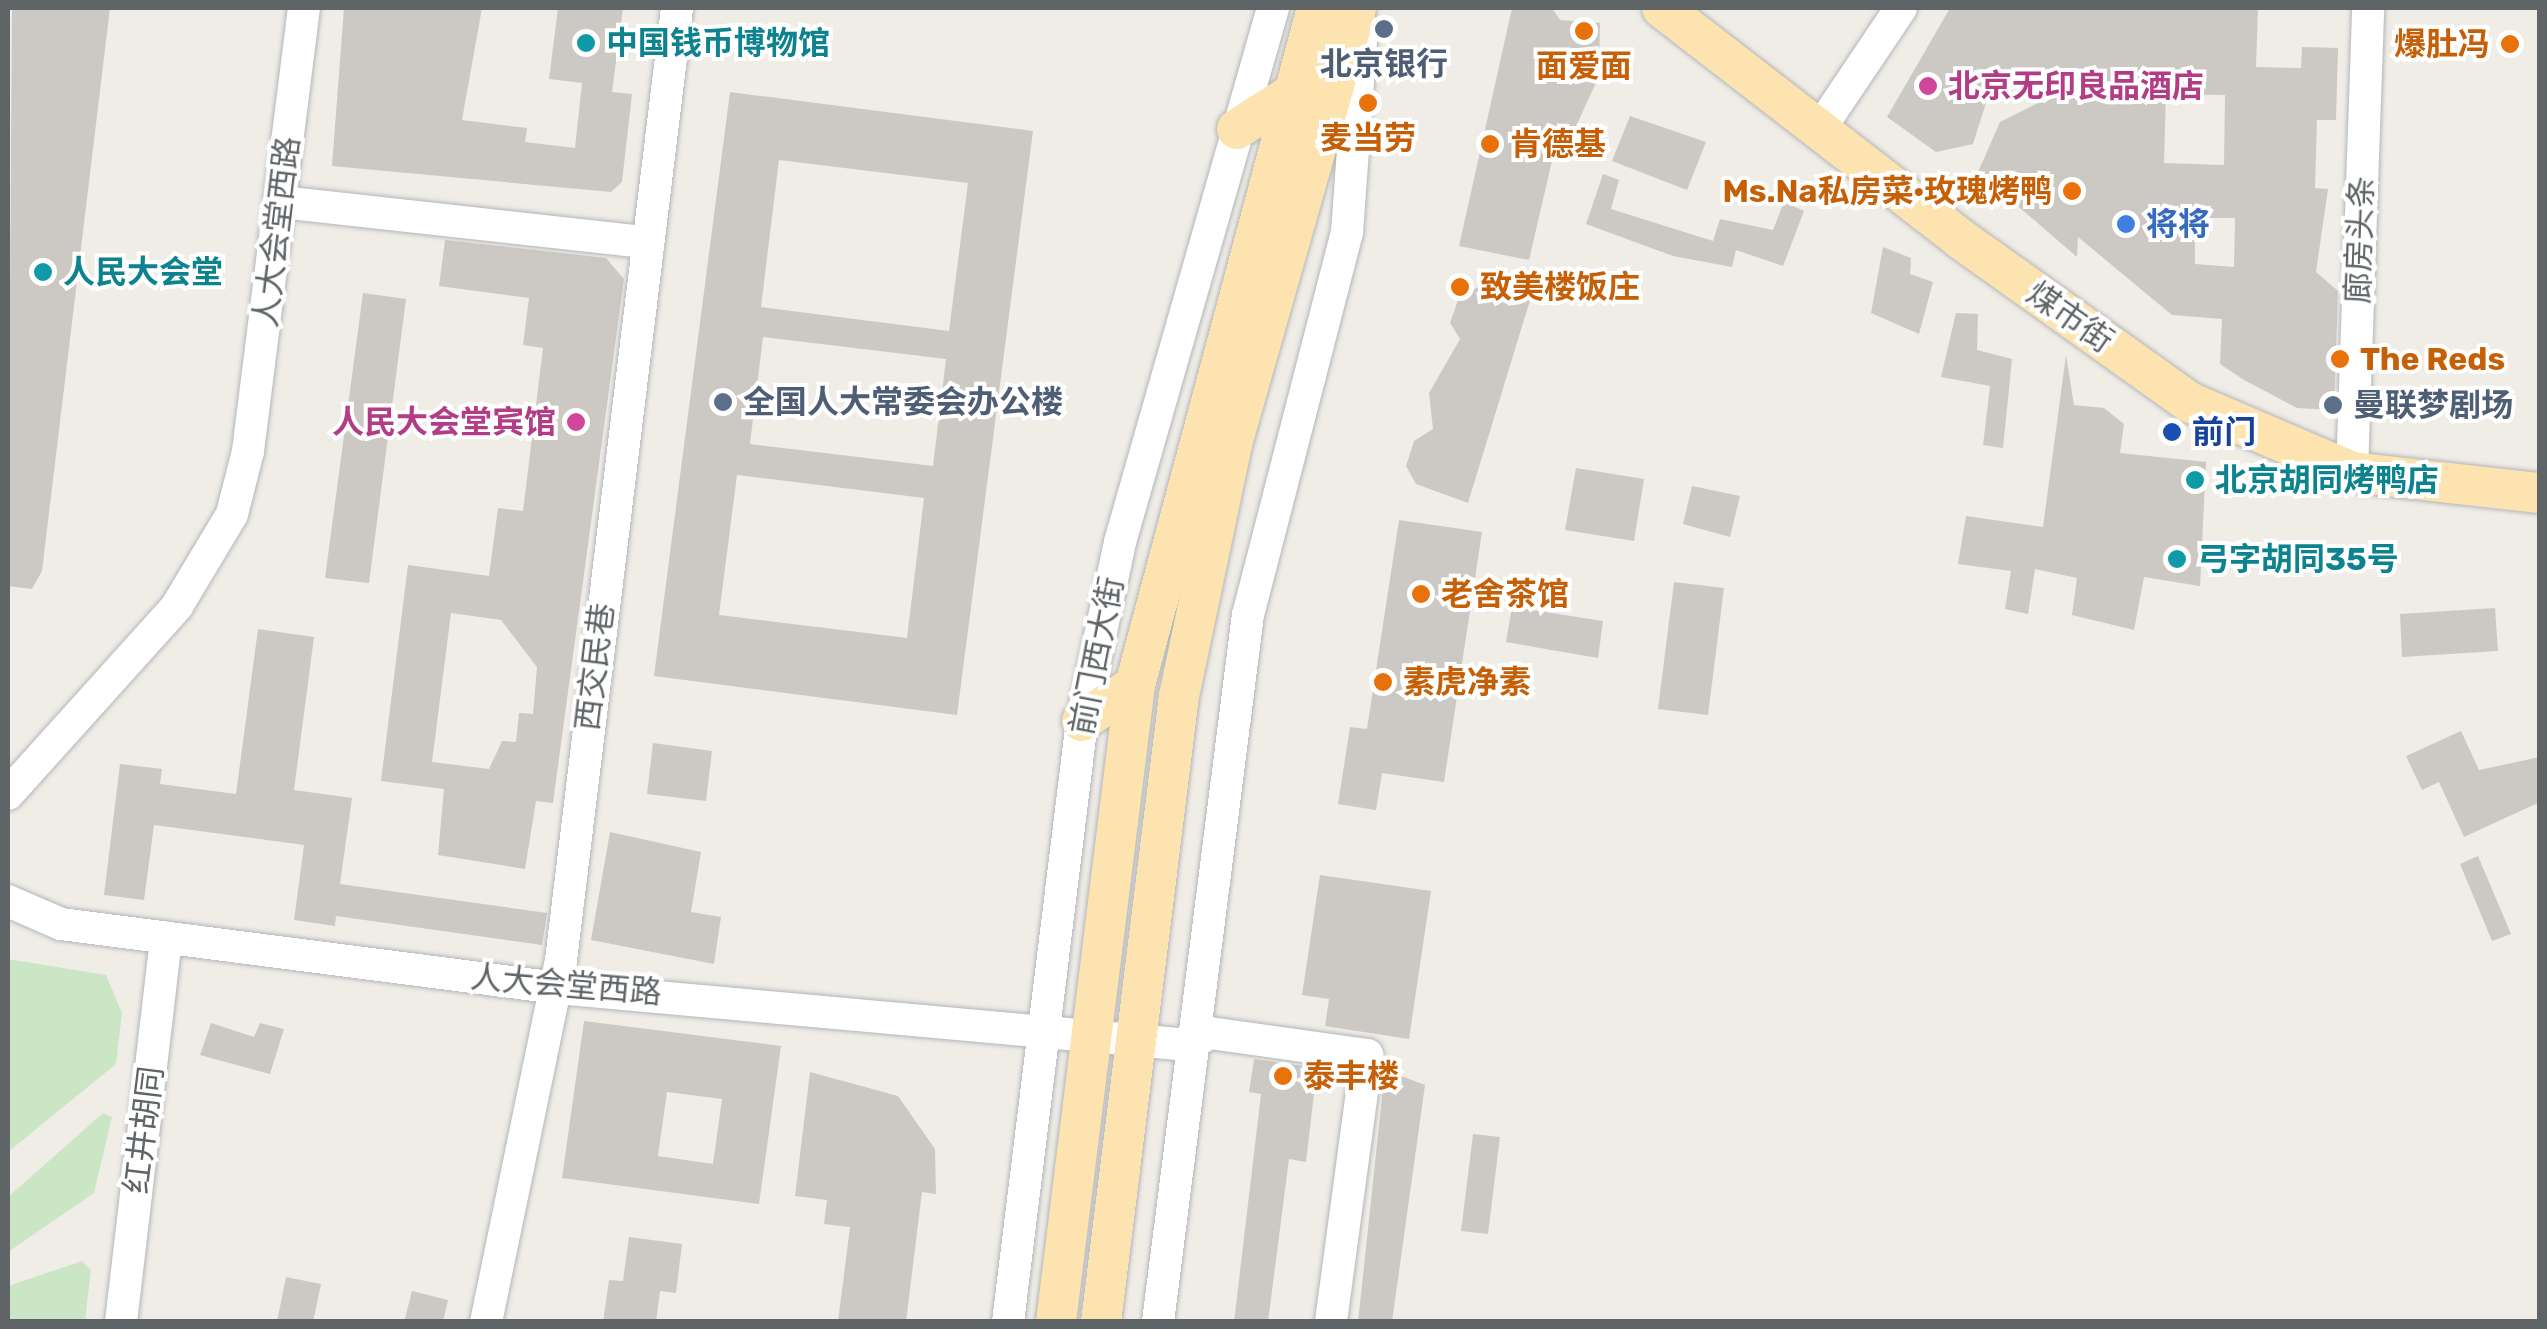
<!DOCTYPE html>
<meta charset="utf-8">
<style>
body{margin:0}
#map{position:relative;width:2547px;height:1329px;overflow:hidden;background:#f0ede7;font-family:Rubik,"Noto Sans SC",sans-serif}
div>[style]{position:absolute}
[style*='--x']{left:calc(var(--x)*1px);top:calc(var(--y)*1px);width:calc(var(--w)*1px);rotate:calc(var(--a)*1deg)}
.green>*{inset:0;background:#cbe6c5}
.building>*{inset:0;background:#ccc8c4}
.roads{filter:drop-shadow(0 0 2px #b2b6b9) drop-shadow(0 0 2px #b2b6b9)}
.minor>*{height:32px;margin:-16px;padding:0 16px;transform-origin:16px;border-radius:16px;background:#fff}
.major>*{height:40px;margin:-20px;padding:0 20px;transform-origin:20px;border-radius:20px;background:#fce3b0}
.dots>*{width:28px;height:28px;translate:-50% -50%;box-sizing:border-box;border:5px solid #fff;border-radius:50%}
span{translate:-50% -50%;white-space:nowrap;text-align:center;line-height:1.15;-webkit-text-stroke:8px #fff;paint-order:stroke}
.culture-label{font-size:32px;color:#0d838f;font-weight:700}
.left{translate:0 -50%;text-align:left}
.food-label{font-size:32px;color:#c56008;font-weight:700}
.right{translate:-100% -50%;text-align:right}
.service-label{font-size:32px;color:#4e5e75;font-weight:700}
.hotel-label{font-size:32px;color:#b23c85;font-weight:700}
.shop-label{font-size:32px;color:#366cbe;font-weight:700}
.street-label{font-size:32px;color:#5f6467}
.transit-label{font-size:32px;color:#164399;font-weight:700}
.frame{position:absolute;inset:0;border:10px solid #5f6467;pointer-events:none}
</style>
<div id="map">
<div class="green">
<div style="clip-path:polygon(8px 959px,106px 975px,122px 1013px,116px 1064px,8px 1152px)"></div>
<div style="clip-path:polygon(103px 1113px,112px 1117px,94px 1193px,8px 1252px,8px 1197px)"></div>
<div style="clip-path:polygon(82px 1261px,91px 1270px,85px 1321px,8px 1321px,8px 1286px)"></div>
</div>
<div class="building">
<div style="clip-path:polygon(12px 8px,110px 8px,42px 571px,32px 589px,8px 586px)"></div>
<div style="clip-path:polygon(344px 8px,482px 8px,462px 120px,527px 128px,525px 142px,575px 148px,582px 83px,549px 79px,558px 8px,623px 8px,612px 92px,632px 94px,622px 182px,611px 192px,332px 166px)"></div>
<div style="clip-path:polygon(1512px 8px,1552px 8px,1560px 20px,1600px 23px,1599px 76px,1572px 135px,1558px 135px,1529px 260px,1459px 246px)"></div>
<div style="clip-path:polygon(evenodd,1950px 8px,2258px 8px,2256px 67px,2301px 68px,2302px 47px,2338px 48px,2336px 120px,2317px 120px,2315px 188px,2328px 189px,2316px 272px,2338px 291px,2334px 410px,2297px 408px,2244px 380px,2220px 364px,2222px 319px,2172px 315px,2078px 237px,2077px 257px,1978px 172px,2000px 122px,2046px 99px,1997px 68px,1973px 144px,1936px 152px,1887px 117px,1950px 8px,2166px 94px,2225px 95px,2224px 165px,2164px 163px,2166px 94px,1950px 8px,2195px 218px,2235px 218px,2234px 267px,2195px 264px,2195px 218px)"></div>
<div style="clip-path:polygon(evenodd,730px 92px,1033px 131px,957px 715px,654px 676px,730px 92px,779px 160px,968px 183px,949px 331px,761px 307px,779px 160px,730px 92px,763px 337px,946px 359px,933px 466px,750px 444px,763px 337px,730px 92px,737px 475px,924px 498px,907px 638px,719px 615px,737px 475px)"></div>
<div style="clip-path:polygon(1630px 116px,1706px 142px,1687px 190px,1612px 161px)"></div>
<div style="clip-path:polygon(1603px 174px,1619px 180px,1611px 209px,1713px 241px,1720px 219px,1773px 230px,1784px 202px,1804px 211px,1783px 266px,1736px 250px,1732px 267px,1673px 256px,1586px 224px)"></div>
<div style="clip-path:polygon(evenodd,445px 240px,606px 258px,624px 279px,553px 803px,536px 801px,525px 869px,438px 855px,444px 789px,381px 781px,408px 565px,489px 576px,498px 508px,523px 511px,543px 348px,523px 345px,529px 298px,439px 286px,445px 240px,451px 613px,501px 620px,537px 667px,533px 714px,519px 713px,516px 742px,502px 741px,489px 769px,432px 762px,451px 613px)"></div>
<div style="clip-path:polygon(1883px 247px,1911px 258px,1910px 274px,1933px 282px,1919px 334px,1871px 313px)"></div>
<div style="clip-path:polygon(1481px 285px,1531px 297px,1468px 503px,1416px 484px,1406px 466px,1414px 441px,1433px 429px,1429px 393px,1460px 339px,1450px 323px,1458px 300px)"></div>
<div style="clip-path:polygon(363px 293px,406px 299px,369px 583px,325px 578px)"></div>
<div style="clip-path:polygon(1956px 313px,1978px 314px,1977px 350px,2012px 359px,2003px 448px,1983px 445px,1990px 386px,1941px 377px)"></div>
<div style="clip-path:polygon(2066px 355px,2074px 405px,2104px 408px,2124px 424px,2120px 453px,2206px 462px,2200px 586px,2144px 577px,2134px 630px,2072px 615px,2077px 578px,2035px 569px,2028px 614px,2005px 609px,2011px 571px,1958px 564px,1966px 516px,2043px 527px)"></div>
<div style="clip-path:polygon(1576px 468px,1644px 479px,1634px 541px,1565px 530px)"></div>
<div style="clip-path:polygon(1692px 486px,1740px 496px,1730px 537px,1683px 524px)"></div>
<div style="clip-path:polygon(1399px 520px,1482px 532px,1444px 782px,1382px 773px,1376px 810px,1338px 804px,1350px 727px,1367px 729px)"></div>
<div style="clip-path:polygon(1674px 582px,1724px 588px,1708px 715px,1658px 709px)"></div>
<div style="clip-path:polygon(1512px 607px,1603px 621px,1598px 658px,1506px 642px)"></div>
<div style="clip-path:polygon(2495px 608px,2498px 651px,2402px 657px,2400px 614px)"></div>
<div style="clip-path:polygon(258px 629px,314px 637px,294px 790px,352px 798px,340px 884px,547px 913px,542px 945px,336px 916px,335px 926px,294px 920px,304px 845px,154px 825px,144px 900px,104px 895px,120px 764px,162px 769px,160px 784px,236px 794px)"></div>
<div style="clip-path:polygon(2461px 731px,2479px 770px,2540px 757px,2540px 802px,2464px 837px,2439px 782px,2422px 790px,2406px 756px)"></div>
<div style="clip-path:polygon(653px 743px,712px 751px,706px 801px,647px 794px)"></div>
<div style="clip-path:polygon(610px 832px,701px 852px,691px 912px,721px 917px,714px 964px,591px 940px)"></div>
<div style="clip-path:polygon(2478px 856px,2511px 934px,2492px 941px,2460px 864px)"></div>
<div style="clip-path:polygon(1320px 875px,1431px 891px,1409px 1039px,1325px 1026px,1329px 999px,1302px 995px)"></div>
<div style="clip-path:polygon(evenodd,584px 1021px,781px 1046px,759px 1204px,562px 1178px,584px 1021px,667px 1092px,722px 1099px,713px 1164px,658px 1156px,667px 1092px)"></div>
<div style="clip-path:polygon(211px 1023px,254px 1037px,260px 1023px,284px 1029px,270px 1074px,200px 1055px)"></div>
<div style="clip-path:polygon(1254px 1059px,1317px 1068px,1306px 1162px,1289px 1159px,1268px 1322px,1234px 1322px,1261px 1094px,1249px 1092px)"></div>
<div style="clip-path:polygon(1385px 1070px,1425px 1085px,1392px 1322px,1358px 1322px)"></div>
<div style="clip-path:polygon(810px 1072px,898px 1096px,935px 1149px,936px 1194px,922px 1192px,906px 1322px,838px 1322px,850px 1227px,824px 1224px,827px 1200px,795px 1196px)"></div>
<div style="clip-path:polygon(1473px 1134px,1500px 1137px,1488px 1234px,1461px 1231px)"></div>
<div style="clip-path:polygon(629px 1237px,682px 1244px,676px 1293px,660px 1291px,656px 1322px,603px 1322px,609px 1280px,623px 1281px)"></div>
<div style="clip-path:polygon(286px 1277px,321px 1284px,313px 1322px,277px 1322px)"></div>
<div style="clip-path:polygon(412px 1291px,448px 1300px,443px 1322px,404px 1322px)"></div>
</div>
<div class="roads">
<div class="minor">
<div style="--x:1819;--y:130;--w:147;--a:-56.1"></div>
<div style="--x:281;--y:202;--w:366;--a:6.3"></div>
<div style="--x:2352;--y:472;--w:464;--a:-88"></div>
<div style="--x:8;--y:794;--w:253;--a:-48"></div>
<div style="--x:177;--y:606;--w:107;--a:-59.1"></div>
<div style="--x:232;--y:514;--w:65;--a:-75.7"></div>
<div style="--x:248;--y:451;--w:447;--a:-82.8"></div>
<div style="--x:8;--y:901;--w:58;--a:23.5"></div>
<div style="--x:61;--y:924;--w:500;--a:7.35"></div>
<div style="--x:557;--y:988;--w:635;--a:5.15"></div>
<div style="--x:1189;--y:1045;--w:24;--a:-30"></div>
<div style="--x:1210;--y:1033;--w:159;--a:8"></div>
<div style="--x:1367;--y:1055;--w:269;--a:97.7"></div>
<div style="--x:121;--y:1322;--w:387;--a:-83.3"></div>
<div style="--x:486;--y:1322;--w:370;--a:-78.3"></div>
<div style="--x:561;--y:960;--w:959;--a:-83.05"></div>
<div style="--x:1008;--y:1322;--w:606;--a:-82.98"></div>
<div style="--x:1082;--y:721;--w:183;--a:-78"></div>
<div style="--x:1120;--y:542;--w:555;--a:-74.01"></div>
<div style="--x:1158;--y:1322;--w:713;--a:-82.75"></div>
<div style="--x:1248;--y:615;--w:396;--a:-75.5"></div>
<div style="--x:1347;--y:232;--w:206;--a:-85.8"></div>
</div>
<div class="major">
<div style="--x:1662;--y:8;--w:379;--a:37.7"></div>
<div style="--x:1962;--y:240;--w:279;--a:35.5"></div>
<div style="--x:2189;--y:402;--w:177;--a:23.2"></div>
<div style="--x:2352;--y:472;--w:189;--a:6.4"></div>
<div style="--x:1237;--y:129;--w:65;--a:-32.5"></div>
<div style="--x:1082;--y:721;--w:64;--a:-34.2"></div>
<div style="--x:1056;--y:1322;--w:642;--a:-82.93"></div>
<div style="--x:1135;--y:685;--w:701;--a:-74.95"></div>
<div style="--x:1101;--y:1322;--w:631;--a:-82.9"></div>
<div style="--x:1179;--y:696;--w:258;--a:-78.1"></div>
<div style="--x:1232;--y:444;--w:453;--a:-74.1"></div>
</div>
</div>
<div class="dots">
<div style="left:1384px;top:29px;background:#5c6f8a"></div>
<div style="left:1584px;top:31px;background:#e8710a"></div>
<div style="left:586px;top:43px;background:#0f9aa8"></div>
<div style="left:2510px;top:44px;background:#e8710a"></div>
<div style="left:1928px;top:86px;background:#d1479c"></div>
<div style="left:1368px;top:103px;background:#e8710a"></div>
<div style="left:1490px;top:144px;background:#e8710a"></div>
<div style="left:2072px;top:191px;background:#e8710a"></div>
<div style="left:2126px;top:224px;background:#3f7fe0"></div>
<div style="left:43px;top:272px;background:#0f9aa8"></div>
<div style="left:1460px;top:287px;background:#e8710a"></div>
<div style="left:2340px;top:359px;background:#e8710a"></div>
<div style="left:723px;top:402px;background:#5c6f8a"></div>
<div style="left:2333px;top:405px;background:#5c6f8a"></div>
<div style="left:576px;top:422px;background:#d1479c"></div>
<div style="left:2172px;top:432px;background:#1a4fb4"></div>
<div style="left:2195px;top:480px;background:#0f9aa8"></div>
<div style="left:2177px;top:559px;background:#0f9aa8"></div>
<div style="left:1421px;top:594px;background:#e8710a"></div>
<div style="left:1383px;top:682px;background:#e8710a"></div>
<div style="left:1283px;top:1076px;background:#e8710a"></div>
</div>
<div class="culture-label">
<span class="left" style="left:606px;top:43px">中国钱币博物馆</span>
<span class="left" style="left:63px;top:272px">人民大会堂</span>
<span class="left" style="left:2215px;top:480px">北京胡同烤鸭店</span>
<span class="left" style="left:2197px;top:559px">弓字胡同35号</span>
</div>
<div class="food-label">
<span class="right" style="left:2490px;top:44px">爆肚冯</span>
<span style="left:1584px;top:66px">面爱面</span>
<span style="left:1368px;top:138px">麦当劳</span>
<span class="left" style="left:1510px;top:144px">肯德基</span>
<span class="right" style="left:2052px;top:191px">Ms.Na私房菜·玫瑰烤鸭</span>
<span class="left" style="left:1480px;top:287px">致美楼饭庄</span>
<span class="left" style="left:2360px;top:359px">The Reds</span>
<span class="left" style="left:1441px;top:594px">老舍茶馆</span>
<span class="left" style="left:1403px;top:682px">素虎净素</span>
<span class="left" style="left:1303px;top:1076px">泰丰楼</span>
</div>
<div class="service-label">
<span style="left:1384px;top:64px">北京银行</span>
<span class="left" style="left:743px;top:402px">全国人大常委会办公楼</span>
<span class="left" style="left:2353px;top:405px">曼联梦剧场</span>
</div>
<div class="hotel-label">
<span class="left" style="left:1948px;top:86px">北京无印良品酒店</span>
<span class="right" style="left:556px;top:422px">人民大会堂宾馆</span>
</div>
<div class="shop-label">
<span class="left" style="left:2146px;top:224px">将将</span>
</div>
<div class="street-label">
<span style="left:277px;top:232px;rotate:-83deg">人大会堂西路</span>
<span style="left:2360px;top:240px;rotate:-88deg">廊房头条</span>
<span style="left:2070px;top:317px;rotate:35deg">煤市街</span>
<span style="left:1097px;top:656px;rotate:-79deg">前门西大街</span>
<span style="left:595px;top:667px;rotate:-83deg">西交民巷</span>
<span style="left:566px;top:985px;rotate:5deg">人大会堂西路</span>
<span style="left:144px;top:1130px;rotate:-83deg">红井胡同</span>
</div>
<div class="transit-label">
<span class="left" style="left:2192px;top:432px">前门</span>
</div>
<div class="frame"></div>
</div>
